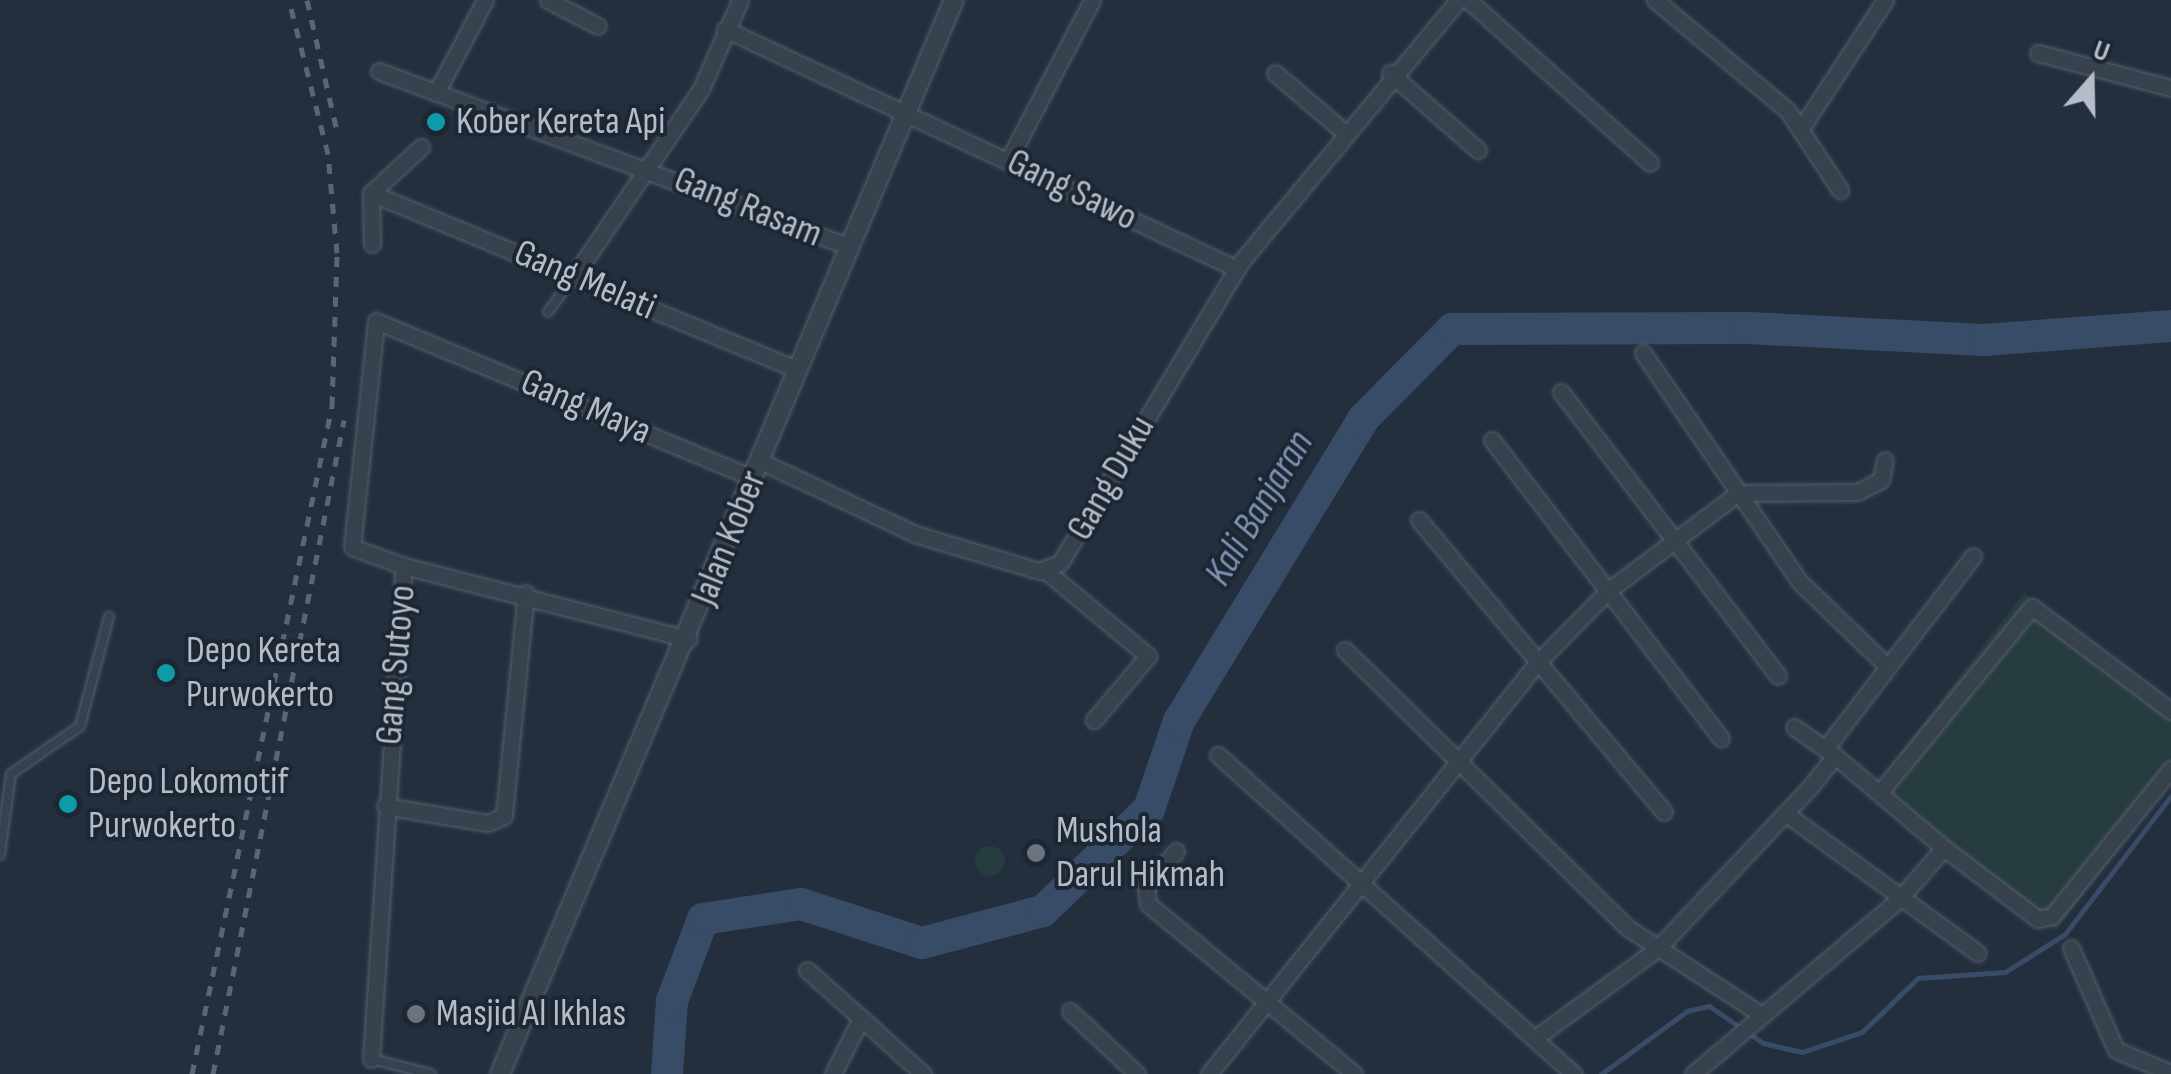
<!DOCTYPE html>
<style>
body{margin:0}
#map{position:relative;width:2171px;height:1074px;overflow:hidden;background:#242f3e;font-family:"Sofia Sans Condensed",sans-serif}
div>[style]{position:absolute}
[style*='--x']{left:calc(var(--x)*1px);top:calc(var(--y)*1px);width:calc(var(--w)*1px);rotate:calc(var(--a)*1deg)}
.green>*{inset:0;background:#263c3f}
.round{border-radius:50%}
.stream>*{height:5px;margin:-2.5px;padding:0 2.5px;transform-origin:2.5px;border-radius:2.5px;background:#394c67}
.river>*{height:32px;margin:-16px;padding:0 16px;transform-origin:16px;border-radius:16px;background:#394c67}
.roads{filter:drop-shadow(0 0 2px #565f6c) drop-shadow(0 0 2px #565f6c)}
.service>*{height:8px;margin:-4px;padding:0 4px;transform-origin:4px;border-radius:4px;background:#38414e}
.minor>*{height:15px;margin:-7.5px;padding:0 7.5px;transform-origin:7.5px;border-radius:7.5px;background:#38414e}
.tertiary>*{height:18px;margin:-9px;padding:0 9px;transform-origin:9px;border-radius:9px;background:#38414e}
.rail>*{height:5px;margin-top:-2.5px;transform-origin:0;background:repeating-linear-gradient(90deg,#5a6575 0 10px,transparent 0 20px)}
.dots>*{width:28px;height:28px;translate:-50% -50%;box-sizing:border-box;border:5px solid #1d2633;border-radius:50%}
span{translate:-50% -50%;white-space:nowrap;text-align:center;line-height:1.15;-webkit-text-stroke:8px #1d2633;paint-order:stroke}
.poi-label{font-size:38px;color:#b4bcc9}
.left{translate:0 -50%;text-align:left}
.street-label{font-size:38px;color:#b4bcc9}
.water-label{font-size:40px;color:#7c92b1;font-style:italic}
.north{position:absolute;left:2041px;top:30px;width:100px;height:100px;-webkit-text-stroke:8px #1d2633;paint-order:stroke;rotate:20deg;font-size:28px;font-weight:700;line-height:40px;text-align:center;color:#b4bcc9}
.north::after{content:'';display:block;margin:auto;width:35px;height:45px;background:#b4bcc9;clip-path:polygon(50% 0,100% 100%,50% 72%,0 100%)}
</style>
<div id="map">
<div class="green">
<div style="clip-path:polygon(2024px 592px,2171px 702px,2171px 781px,2056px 930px,1875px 786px)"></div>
<div class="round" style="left:975px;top:846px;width:30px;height:30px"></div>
</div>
<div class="stream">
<div style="--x:1601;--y:1074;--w:107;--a:-36.2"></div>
<div style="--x:1687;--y:1011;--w:23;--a:-13"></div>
<div style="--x:1709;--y:1006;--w:65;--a:34.4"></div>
<div style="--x:1763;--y:1043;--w:40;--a:13"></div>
<div style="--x:1802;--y:1052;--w:63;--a:-18.4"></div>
<div style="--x:1862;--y:1032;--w:78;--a:-44"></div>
<div style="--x:1918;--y:978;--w:87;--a:-3.9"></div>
<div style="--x:2005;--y:972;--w:71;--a:-32.3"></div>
<div style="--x:2065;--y:934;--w:174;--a:-52.5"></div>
</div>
<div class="river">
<div style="--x:667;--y:1074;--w:73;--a:-86.1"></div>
<div style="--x:672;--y:1001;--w:88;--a:-69.3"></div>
<div style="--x:703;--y:919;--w:99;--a:-8.7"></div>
<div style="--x:801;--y:904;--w:127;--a:17.9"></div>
<div style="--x:922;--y:943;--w:125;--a:-14.8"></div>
<div style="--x:1043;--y:911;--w:147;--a:-43.9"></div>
<div style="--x:1149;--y:809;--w:93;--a:-71.2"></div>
<div style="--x:1179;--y:721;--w:354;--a:-58.6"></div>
<div style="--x:1363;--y:419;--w:127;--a:-45.3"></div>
<div style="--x:1452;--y:329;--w:296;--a:-0.2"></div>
<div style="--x:1748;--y:328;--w:236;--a:2.9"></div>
<div style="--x:1984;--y:340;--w:188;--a:-4.3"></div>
</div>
<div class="roads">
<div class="service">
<div style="--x:548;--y:312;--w:44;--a:-54.2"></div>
<div style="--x:0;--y:855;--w:82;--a:-82.3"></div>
<div style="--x:11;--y:774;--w:84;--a:-34.8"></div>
<div style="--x:80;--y:726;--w:113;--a:-75.1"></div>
<div style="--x:372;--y:1059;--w:61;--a:14.3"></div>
</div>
<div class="minor">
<div style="--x:548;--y:0;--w:56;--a:27.5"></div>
<div style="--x:1468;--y:0;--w:244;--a:41.8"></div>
<div style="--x:1655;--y:0;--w:173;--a:39.8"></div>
<div style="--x:1788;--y:111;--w:95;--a:56.6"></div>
<div style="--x:725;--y:29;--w:565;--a:25.11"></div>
<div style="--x:2038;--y:53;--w:138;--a:14.7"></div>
<div style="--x:379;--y:71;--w:503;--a:20.49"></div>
<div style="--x:1275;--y:73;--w:89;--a:40.5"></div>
<div style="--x:1390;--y:73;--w:117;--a:41.2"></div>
<div style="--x:436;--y:93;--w:105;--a:-62.2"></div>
<div style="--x:1802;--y:127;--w:152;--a:-56.8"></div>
<div style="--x:1009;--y:159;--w:179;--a:-62.4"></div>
<div style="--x:371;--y:193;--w:462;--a:22.5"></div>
<div style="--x:372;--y:244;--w:51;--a:-91.1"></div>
<div style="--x:371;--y:193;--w:68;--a:-42.6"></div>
<div style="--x:574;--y:276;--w:226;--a:-55.8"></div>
<div style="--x:701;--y:89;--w:97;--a:-66.3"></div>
<div style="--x:1643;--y:353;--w:278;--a:55.6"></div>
<div style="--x:1800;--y:582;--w:120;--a:44"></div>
<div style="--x:1561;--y:392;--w:357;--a:52.6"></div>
<div style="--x:1492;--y:440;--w:376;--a:52.5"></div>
<div style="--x:760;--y:461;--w:171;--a:25.2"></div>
<div style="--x:915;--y:534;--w:129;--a:16.6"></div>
<div style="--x:1039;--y:571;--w:22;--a:-21"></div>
<div style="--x:1060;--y:563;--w:350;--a:-59"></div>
<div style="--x:1240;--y:263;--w:342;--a:-50.3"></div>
<div style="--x:1419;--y:520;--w:381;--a:50"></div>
<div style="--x:404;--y:566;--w:55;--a:-159.9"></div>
<div style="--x:352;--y:547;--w:227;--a:-83.9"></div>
<div style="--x:376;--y:321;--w:408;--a:22.6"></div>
<div style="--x:1046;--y:571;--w:133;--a:39.8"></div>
<div style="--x:1148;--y:656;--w:84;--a:130.2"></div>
<div style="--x:1345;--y:650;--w:397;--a:44.5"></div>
<div style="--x:1628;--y:928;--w:160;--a:33"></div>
<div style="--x:1825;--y:749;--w:243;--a:-52.5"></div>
<div style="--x:1218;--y:755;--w:478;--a:41.9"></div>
<div style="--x:1880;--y:792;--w:239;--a:-50.6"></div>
<div style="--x:2032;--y:607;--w:174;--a:36.8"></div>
<div style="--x:385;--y:806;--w:104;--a:9.4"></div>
<div style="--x:488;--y:823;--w:17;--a:-24"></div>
<div style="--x:504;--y:816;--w:224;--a:-84.4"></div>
<div style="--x:1785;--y:813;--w:238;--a:36"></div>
<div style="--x:1944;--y:848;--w:118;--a:37.1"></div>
<div style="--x:2038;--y:919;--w:14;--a:-12"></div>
<div style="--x:2052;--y:916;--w:189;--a:-51"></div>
<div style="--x:1176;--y:851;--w:47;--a:129.8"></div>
<div style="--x:1146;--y:887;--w:17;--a:83"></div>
<div style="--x:1148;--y:904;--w:267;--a:39.5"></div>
<div style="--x:2071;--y:948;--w:111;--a:66.2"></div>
<div style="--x:2116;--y:1050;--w:60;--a:22.7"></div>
<div style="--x:807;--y:970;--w:72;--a:41.6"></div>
<div style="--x:1070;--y:1011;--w:92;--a:43.2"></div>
<div style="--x:1538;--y:1036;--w:147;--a:-36.2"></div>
<div style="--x:1657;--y:949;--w:221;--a:-46.6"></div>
<div style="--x:1809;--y:788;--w:41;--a:-50.9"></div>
<div style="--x:1835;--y:756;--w:50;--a:-144.7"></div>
<div style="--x:371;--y:1059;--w:494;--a:-86.2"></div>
<div style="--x:404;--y:566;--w:294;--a:14.4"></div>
<div style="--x:833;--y:1074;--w:63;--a:-63.4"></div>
<div style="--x:861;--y:1018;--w:84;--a:42.1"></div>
<div style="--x:1209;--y:1074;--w:526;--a:-51.41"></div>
<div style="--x:1537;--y:663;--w:103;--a:-45.4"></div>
<div style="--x:1609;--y:590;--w:161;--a:-36.9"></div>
<div style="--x:1738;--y:493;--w:120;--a:-0.5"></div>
<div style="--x:1858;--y:492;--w:26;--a:-28"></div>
<div style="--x:1881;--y:480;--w:20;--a:-79"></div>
<div style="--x:1693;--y:1074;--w:270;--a:-40.3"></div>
<div style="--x:1899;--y:899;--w:68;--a:-48.6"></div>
<div style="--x:1944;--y:848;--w:143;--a:-139.8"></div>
</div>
<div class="tertiary">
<div style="--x:500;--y:1074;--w:1166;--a:-67.09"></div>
</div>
</div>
<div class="rail">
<div style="--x:307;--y:0;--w:134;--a:77.1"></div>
<div style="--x:192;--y:1074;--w:683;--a:-78.16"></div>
<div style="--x:332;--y:406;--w:153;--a:-88.1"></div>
<div style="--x:337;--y:253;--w:99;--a:-95.2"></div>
<div style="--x:328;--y:154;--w:159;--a:-104.2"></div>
<div style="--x:213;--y:1074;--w:667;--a:-78.67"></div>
</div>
<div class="dots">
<div style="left:436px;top:122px;background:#0f9aa8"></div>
<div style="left:166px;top:673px;background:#0f9aa8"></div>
<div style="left:68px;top:804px;background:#0f9aa8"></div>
<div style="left:1036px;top:853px;background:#6b7280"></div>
<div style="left:416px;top:1014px;background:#6b7280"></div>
</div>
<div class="poi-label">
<span class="left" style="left:456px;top:122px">Kober Kereta Api</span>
<span class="left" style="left:186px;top:673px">Depo Kereta<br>Purwokerto</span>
<span class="left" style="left:88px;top:804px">Depo Lokomotif<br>Purwokerto</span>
<span class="left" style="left:1056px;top:853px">Mushola<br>Darul Hikmah</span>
<span class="left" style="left:436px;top:1014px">Masjid Al Ikhlas</span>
</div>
<div class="street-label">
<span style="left:1072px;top:190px;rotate:26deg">Gang Sawo</span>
<span style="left:748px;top:207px;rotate:22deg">Gang Rasam</span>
<span style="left:585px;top:280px;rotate:23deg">Gang Melati</span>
<span style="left:586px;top:407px;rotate:23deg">Gang Maya</span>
<span style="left:1111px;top:478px;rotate:-60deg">Gang Duku</span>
<span style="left:729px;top:538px;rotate:-68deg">Jalan Kober</span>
<span style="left:396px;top:665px;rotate:-85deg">Gang Sutoyo</span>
</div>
<div class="water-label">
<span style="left:1259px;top:508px;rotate:-59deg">Kali Banjaran</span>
</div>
<div class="north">U</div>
</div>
